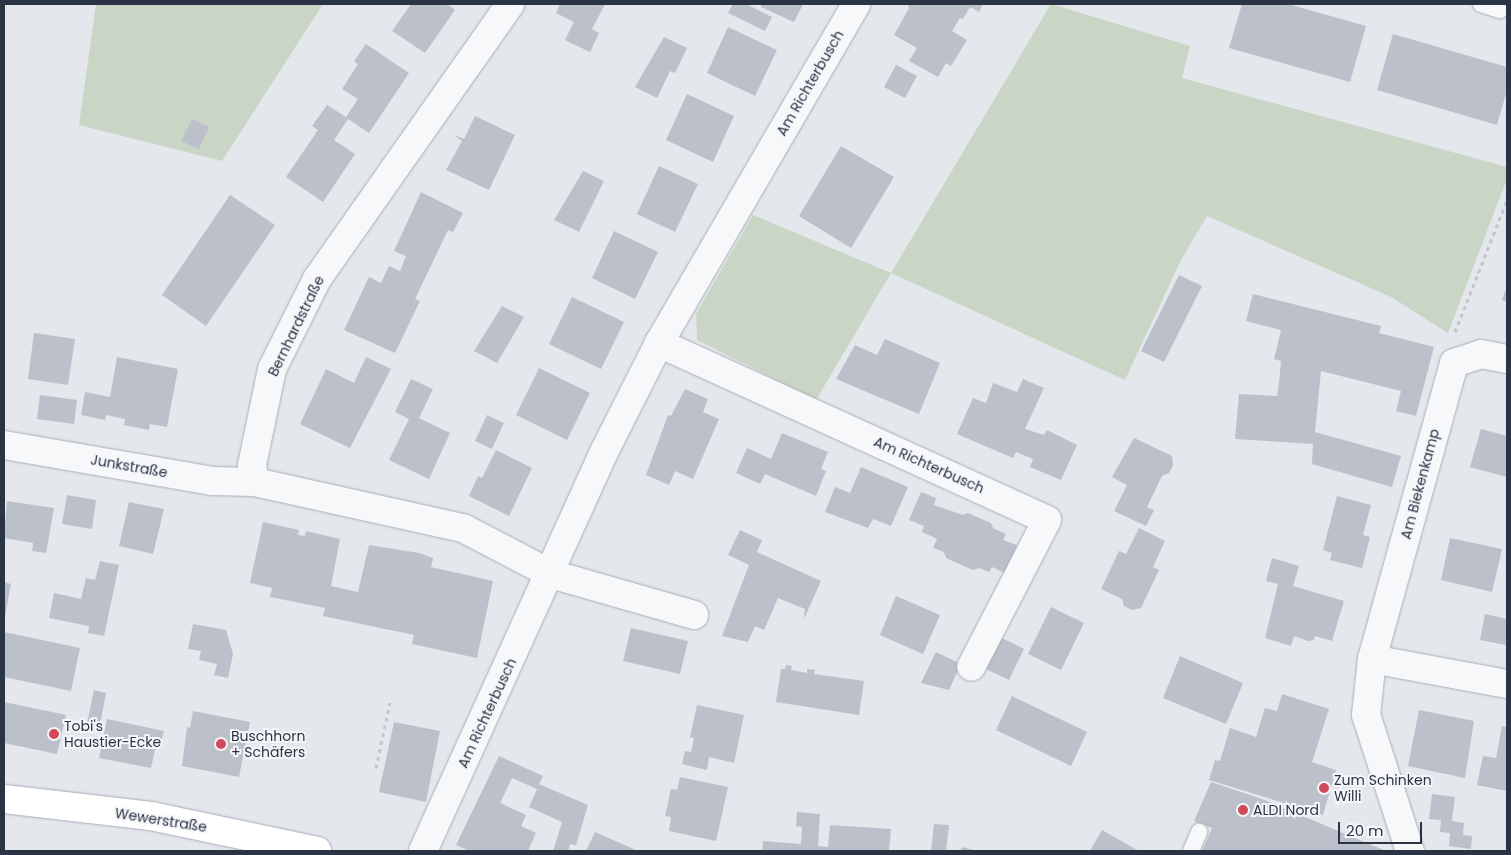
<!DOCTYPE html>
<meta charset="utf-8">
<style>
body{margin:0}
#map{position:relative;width:1511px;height:855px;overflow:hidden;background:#e4e7ec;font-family:Poppins,sans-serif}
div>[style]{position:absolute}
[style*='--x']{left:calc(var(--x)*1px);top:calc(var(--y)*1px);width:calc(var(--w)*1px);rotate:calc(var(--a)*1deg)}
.green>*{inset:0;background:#c9d6c5}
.building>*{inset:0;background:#bbc0ca}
.path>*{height:3px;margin-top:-1.5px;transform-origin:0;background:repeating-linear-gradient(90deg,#c2c5cb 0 4px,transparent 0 8px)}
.roads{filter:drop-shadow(0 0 1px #a9aeb7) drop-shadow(0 0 1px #a9aeb7)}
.lane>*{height:16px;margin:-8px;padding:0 8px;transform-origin:8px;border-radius:8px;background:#f7f8fa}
.street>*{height:28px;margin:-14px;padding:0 14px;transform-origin:14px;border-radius:14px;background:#f7f8fa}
.secondary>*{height:28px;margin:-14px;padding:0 14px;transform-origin:14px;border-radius:14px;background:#fff}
.dots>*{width:14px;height:14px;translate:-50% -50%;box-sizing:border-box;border:2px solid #f4f6f9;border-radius:50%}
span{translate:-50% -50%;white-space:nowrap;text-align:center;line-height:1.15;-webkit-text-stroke:4px #f4f6f9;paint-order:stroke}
.street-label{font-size:14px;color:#2b3445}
.poi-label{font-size:14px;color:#2b3445}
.left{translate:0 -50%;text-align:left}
.frame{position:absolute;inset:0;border:5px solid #2b3445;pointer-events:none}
.scale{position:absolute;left:1338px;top:822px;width:84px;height:22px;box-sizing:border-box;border:2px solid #2b3445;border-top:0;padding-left:6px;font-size:15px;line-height:18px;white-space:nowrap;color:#2b3445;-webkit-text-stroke:4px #f4f6f9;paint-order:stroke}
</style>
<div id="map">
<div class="green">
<div style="clip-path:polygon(96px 4px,323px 4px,222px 161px,79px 125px)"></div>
<div style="clip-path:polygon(1051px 4px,1190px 46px,1182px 78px,1507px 167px,1507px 179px,1448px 333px,1391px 297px,1207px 216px,1181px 260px,1125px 380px,891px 273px,816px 400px,697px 340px,696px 314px,753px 215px,891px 273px)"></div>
</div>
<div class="building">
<div style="clip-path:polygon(411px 4px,447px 4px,455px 10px,425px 53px,392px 31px)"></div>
<div style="clip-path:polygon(560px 4px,605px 4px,592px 29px,599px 33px,590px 52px,565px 40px,574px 22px,556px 13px)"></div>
<div style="clip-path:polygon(733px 4px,746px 4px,772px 17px,765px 31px,728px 13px)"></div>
<div style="clip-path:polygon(762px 4px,803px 4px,794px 22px,761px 7px)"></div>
<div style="clip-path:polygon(908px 4px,983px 4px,979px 12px,970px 7px,963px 19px,960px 18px,952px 31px,967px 40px,951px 66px,946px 63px,938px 77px,909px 61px,917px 48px,894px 35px,909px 8px)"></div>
<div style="clip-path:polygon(1242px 4px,1288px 4px,1366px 26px,1350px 82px,1229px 48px)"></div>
<div style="clip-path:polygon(728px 27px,777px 50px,755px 96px,707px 73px)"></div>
<div style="clip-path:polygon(1393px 34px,1507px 67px,1507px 90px,1497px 125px,1377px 90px)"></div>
<div style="clip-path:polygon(664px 37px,687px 48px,675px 73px,670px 71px,657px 98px,635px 87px)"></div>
<div style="clip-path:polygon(366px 44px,409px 73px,369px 133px,348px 119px,334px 140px,355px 154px,323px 202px,286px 177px,318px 130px,312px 126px,327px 105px,346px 117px,358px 99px,342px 89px,358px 64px,354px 61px)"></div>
<div style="clip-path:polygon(896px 65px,917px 76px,905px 98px,884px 87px)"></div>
<div style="clip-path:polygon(687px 94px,734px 116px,713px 162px,666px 140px)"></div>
<div style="clip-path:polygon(475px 116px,515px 135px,489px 190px,446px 170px,462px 141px,454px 135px,464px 139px)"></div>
<div style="clip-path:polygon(192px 119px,209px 127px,199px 149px,181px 141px)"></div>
<div style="clip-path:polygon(841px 146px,894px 177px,851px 248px,799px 216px)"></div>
<div style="clip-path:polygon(659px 166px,698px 184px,675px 232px,637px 214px)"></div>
<div style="clip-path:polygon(583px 171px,604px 181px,579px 232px,554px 220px)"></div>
<div style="clip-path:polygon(421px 192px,463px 213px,453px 232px,448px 230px,415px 299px,420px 301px,395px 353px,344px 330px,369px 277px,381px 283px,389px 266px,400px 271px,406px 256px,394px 251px)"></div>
<div style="clip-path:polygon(230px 195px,275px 225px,206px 326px,162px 295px)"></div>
<div style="clip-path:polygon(614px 231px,658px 252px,635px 299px,592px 278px)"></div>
<div style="clip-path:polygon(1179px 275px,1202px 286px,1164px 362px,1141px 351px)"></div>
<div style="clip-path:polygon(1507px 286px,1507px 302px,1502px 300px)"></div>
<div style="clip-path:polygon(1253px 294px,1381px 326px,1379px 333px,1434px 347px,1416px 416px,1396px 411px,1401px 391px,1321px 371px,1315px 432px,1401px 456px,1392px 487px,1312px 464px,1313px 444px,1235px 439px,1239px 394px,1277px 396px,1279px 383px,1281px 361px,1274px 359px,1281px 330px,1246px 321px)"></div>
<div style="clip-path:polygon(572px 297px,624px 322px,601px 369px,549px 344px)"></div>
<div style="clip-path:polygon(502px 306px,524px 317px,497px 363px,474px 351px)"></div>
<div style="clip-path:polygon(34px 333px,75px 339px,68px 385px,28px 379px)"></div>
<div style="clip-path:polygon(885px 339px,940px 363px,919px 414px,836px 379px,855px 345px,877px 355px)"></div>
<div style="clip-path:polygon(117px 357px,178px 369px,167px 427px,150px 424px,149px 430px,124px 425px,125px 419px,106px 415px,105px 420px,81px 415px,85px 392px,110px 397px)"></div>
<div style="clip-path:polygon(366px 357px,391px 369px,350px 448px,300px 424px,326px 369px,354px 383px)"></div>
<div style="clip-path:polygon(539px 368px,590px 393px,567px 440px,516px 415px)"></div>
<div style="clip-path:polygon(411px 379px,433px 389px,419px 418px,450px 433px,429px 479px,389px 460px,409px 419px,395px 412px)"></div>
<div style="clip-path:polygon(1023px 379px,1044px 388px,1025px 429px,1044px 435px,1047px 430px,1077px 445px,1061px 480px,1030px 467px,1033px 459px,1016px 452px,1013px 458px,957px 434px,973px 398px,986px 403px,993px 383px,1017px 392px)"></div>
<div style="clip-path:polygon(685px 389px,708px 399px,703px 412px,719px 419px,693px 479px,675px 471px,669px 485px,646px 475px,668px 415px,671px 416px)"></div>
<div style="clip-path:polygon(40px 395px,77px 400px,74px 424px,37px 419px)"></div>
<div style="clip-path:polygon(487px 415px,504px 423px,492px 449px,475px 441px)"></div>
<div style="clip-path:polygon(1481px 429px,1507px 436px,1507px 477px,1470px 467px)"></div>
<div style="clip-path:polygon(782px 433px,828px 452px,821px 469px,826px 471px,816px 496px,765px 474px,760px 484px,736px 473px,747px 448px,771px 459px)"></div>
<div style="clip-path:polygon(1134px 438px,1172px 456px,1173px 465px,1169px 473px,1162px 476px,1147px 507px,1154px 510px,1146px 526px,1114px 511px,1127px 485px,1112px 477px)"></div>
<div style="clip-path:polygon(496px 450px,532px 468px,509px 516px,469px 496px,478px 476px,482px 478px)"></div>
<div style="clip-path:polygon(861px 467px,908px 487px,891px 526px,873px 519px,868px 528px,825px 512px,835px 487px,850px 493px)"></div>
<div style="clip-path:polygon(921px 492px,936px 498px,934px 505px,963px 515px,968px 513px,991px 523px,993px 528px,1006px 534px,1003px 540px,1017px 545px,1005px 573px,992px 567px,989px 572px,979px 568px,973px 570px,946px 558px,944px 552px,933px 548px,937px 539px,922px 532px,924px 526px,909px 520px)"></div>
<div style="clip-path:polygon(67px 495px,96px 500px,92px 529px,62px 524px)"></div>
<div style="clip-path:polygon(1337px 496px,1371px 505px,1363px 535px,1370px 537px,1362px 568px,1330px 560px,1332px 553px,1323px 550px)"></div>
<div style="clip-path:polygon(7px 501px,54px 508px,46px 553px,32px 551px,33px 543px,4px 538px)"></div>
<div style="clip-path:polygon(129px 502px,164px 509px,153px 554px,119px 546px)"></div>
<div style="clip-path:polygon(263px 522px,299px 530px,298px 535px,305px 536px,306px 531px,340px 539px,331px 586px,358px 592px,369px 545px,419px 553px,433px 558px,431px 567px,493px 581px,477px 658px,412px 644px,414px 635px,323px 616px,325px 608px,270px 597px,272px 588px,250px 583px)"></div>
<div style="clip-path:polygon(1139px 528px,1165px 541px,1153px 567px,1159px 570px,1141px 608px,1132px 610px,1124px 606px,1122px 599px,1101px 589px,1119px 551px,1126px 554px)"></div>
<div style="clip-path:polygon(740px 530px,762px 540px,757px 552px,821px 581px,804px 619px,805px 609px,778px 598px,764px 630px,755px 626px,748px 642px,722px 636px,749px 565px,728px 555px)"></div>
<div style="clip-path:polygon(1450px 538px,1502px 549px,1492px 592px,1441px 580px)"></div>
<div style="clip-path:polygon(1272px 558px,1299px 566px,1293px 586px,1344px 601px,1332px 641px,1315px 636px,1314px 640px,1308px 641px,1294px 636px,1291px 646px,1265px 638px,1278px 584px,1266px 581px)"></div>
<div style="clip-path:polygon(100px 561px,119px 565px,104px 636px,88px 633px,89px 626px,49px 618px,54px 593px,81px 599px,86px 578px,95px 580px)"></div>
<div style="clip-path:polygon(4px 582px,11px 584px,5px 617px,4px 616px)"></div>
<div style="clip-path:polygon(896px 596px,940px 615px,923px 654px,880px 635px)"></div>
<div style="clip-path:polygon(1051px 607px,1084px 623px,1061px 670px,1028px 654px)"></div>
<div style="clip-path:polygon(1485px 614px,1507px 619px,1506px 645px,1480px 640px)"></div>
<div style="clip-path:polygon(193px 624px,226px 630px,233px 654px,228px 678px,214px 675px,217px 664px,199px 660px,201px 651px,188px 649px)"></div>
<div style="clip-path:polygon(631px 628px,688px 641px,680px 674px,623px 661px)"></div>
<div style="clip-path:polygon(4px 632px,80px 648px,71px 691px,4px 677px)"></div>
<div style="clip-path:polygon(1002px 638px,1024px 649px,1009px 680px,986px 669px)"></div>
<div style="clip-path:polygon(936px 652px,961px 664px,949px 690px,921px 683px)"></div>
<div style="clip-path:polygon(1180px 656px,1243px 683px,1226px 724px,1163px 698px)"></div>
<div style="clip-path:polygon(786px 665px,792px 666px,791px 670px,807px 673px,807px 669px,815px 670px,814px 674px,864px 681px,859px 715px,776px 702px,781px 669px,785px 669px)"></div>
<div style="clip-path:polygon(94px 690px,106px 693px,99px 730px,86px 728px)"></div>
<div style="clip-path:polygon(1282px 694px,1329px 709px,1312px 762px,1336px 770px,1323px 815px,1209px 780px,1215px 760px,1220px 761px,1230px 728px,1256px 737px,1265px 708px,1277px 711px)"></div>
<div style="clip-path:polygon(1012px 696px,1087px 732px,1071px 766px,996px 730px)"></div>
<div style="clip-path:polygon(4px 702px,66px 715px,57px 754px,4px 743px)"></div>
<div style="clip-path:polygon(697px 705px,744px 715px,734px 763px,709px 757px,707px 770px,682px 764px,685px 751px,691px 752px,694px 738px,690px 737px)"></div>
<div style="clip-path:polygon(1419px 710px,1474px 721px,1465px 778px,1408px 766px)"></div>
<div style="clip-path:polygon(193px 711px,250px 722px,239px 777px,182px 766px,187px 727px,190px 728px)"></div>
<div style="clip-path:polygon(107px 719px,164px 731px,160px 746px,156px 745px,151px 768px,99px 758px)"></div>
<div style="clip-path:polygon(394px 722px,440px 731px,426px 802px,379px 792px)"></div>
<div style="clip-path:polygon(1502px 726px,1507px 727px,1507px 791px,1477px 785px,1483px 756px,1496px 758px)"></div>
<div style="clip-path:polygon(499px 756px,543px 776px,539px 784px,588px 805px,576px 845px,570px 844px,568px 851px,553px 851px,562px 822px,529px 807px,537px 789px,512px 778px,500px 803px,526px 815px,521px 826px,536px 833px,528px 851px,470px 851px,456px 845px)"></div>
<div style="clip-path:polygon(680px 777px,728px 787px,716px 841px,669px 831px,671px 817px,665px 816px,671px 789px,677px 790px)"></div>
<div style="clip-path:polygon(1211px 782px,1262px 799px,1386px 851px,1202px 851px,1212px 828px,1194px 821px)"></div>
<div style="clip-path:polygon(1432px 794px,1455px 797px,1452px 821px,1464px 823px,1463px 835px,1472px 836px,1471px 849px,1449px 846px,1450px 833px,1440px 832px,1441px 820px,1429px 819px)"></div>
<div style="clip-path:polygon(797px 812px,820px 814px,818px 846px,828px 847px,830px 825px,891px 829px,889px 851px,762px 851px,763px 841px,801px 844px,802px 827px,796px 826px)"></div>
<div style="clip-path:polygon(934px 824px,949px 825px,946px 851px,931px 851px)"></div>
<div style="clip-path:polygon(1102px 830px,1139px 851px,1090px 851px)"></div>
<div style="clip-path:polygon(595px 832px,638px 851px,586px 851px)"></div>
<div style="clip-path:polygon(962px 847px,977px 851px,961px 851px)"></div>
</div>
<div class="path">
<div style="--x:1455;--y:332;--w:142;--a:-68.5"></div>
<div style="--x:376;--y:768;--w:67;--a:-78"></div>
</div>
<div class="roads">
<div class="lane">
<div style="--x:1481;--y:4;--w:20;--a:18"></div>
<div style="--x:1191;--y:851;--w:21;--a:-67"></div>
</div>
<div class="street">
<div style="--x:659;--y:343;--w:426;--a:24.5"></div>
<div style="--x:1047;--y:520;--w:165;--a:117.3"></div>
<div style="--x:4;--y:445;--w:211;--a:9.8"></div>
<div style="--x:212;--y:481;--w:43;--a:1.3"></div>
<div style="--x:255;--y:482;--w:213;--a:12.5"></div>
<div style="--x:463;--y:528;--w:99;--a:27.6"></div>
<div style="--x:551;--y:574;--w:149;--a:16"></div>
<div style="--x:255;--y:482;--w:17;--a:-100"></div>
<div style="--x:252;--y:465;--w:98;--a:-78.2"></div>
<div style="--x:272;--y:369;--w:101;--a:-63.4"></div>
<div style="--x:317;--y:279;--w:336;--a:-54.9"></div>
<div style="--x:1372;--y:659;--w:137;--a:10.5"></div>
<div style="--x:423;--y:851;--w:438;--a:-65.6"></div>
<div style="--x:604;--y:452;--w:122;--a:-63.2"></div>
<div style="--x:659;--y:343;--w:392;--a:-59.8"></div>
<div style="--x:1410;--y:851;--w:143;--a:-107.9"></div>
<div style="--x:1366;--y:715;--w:56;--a:-83.9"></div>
<div style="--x:1372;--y:659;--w:307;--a:-74.5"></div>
<div style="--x:1454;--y:363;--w:28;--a:-18"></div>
<div style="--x:1481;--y:354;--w:26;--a:11"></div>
</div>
<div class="secondary">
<div style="--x:4;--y:799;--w:148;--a:6.6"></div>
<div style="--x:151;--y:816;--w:170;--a:11.9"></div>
</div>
</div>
<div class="dots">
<div style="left:54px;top:734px;background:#d1495b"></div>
<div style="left:221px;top:744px;background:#d1495b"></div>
<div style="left:1324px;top:788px;background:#d1495b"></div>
<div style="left:1243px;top:810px;background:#d1495b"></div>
</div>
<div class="street-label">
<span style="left:810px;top:83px;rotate:-60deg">Am Richterbusch</span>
<span style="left:296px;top:326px;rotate:-64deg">Bernhardstraße</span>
<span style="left:929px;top:465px;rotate:24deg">Am Richterbusch</span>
<span style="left:129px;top:466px;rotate:10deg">Junkstraße</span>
<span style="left:1420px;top:484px;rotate:-75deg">Am Biekenkamp</span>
<span style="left:487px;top:713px;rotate:-65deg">Am Richterbusch</span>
<span style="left:161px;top:820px;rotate:9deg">Wewerstraße</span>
</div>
<div class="poi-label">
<span class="left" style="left:64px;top:734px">Tobi's<br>Haustier-Ecke</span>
<span class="left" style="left:231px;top:744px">Buschhorn<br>+ Schäfers</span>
<span class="left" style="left:1334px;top:788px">Zum Schinken<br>Willi</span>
<span class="left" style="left:1253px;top:810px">ALDI Nord</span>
</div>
<div class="frame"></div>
<div class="scale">20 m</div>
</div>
